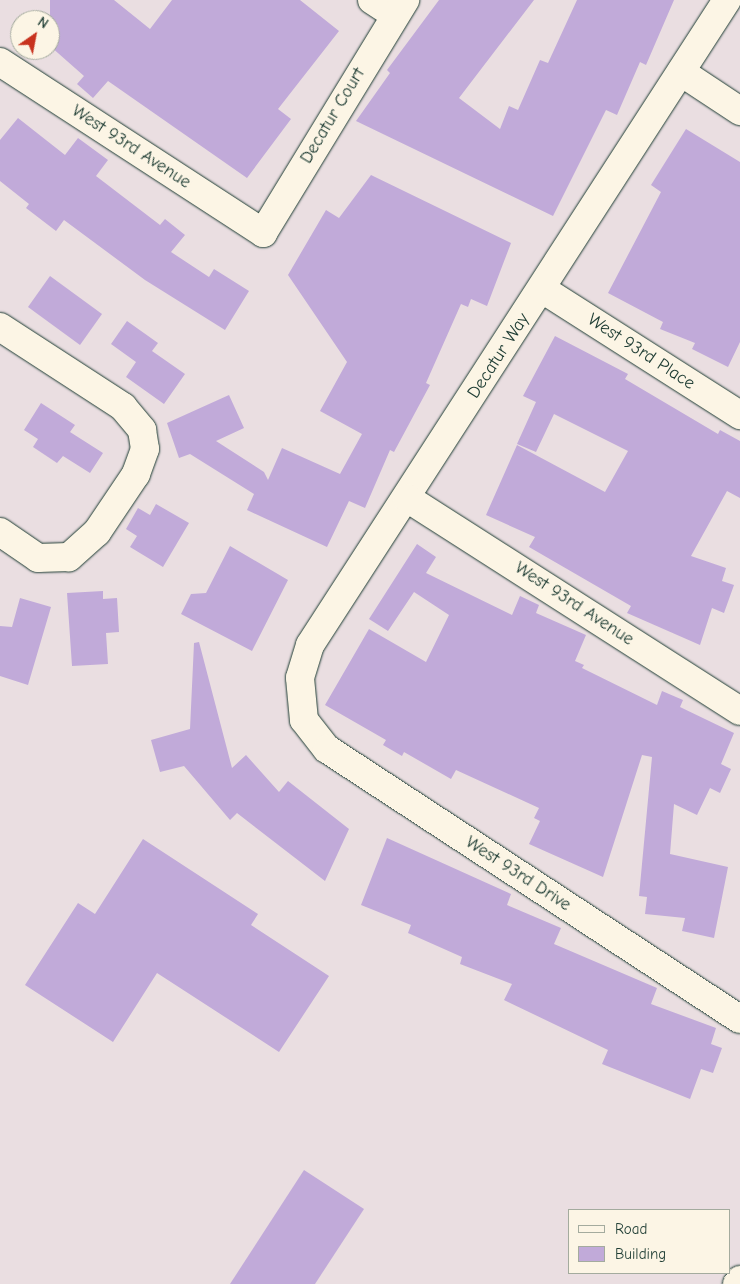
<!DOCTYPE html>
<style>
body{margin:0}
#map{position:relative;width:740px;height:1284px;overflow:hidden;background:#eadee1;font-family:"Comic Neue",sans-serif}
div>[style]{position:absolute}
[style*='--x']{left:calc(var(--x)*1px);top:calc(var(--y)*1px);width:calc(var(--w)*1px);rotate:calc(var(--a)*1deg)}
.building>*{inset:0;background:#c1aad9}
.roads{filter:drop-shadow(0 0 1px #1f3d34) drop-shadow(0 0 1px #1f3d34)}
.street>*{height:28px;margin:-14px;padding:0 14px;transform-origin:14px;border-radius:14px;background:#fcf5e5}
span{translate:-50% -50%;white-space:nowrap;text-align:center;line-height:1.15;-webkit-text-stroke:4px #fcf5e5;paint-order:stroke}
.street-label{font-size:18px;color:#1f3d34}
.legend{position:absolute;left:568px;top:1209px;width:162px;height:65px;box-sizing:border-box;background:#fcf5e5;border:1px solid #a4ab9e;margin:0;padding:6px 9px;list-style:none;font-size:15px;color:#1f3d34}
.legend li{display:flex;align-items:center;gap:10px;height:25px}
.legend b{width:25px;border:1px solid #a4ab9e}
.north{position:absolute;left:10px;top:10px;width:50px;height:50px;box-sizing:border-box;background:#fcf5e5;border:1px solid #a4ab9e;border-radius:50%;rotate:33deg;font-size:14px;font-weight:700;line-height:20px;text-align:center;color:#1f3d34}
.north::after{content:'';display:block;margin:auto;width:18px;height:22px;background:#c8321e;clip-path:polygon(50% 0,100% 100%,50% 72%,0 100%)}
</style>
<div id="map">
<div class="building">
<div style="clip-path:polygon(50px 0,114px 0,150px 29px,172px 0,300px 0,339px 31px,278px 109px,291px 119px,247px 178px,108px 81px,93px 98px,77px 84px,84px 76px,50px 46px)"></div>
<div style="clip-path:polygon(439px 0,534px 0,459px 98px,500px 129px,509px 106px,518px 110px,540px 60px,548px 63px,577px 0,674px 0,646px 65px,640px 62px,617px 115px,606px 110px,553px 216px,356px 121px,390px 73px,387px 70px)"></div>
<div style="clip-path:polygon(18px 118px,65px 155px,78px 138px,108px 160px,96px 176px,160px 225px,165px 219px,185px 235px,171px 252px,209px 277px,214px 269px,249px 291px,225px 330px,145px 280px,64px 220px,56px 231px,26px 208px,29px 204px,0 181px,0 140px)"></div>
<div style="clip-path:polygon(686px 129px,740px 162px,740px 342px,728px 367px,692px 349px,695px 343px,660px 329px,663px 322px,608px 293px,661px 192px,651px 185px)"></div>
<div style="clip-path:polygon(371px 175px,511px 243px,487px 306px,471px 299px,468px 307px,461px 304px,426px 383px,430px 385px,394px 452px,390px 450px,365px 508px,349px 501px,327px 547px,247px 510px,254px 494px,190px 454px,179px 458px,167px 423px,229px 395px,244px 428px,216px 441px,264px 472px,268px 480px,282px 448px,340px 474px,362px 434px,320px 411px,347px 362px,288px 275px,326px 210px,339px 218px)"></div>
<div style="clip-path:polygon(50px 276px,102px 314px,80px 345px,28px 307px)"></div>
<div style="clip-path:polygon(127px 321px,158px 343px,152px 351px,185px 374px,164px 404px,126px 377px,136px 362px,111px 344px)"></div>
<div style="clip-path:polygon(555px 336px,628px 374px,625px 379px,718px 434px,720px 430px,740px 441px,740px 498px,727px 491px,691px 556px,726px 568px,722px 581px,734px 585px,724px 613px,712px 608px,700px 645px,627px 613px,631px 606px,529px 547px,535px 537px,486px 515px,517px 445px,605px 492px,628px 451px,554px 414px,536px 452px,517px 444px,536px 402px,523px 396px)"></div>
<div style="clip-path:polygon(41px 403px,75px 425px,70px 432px,103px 453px,90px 473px,63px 456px,57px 463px,33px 447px,38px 439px,24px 430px)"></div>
<div style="clip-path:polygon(156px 504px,189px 523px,163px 567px,130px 547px,137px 536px,126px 529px,138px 508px,150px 515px)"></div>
<div style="clip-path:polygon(417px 544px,436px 557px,426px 573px,512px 615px,520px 596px,539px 605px,536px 613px,586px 635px,575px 661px,584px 665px,582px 668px,657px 705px,662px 691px,683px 700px,680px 707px,734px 733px,721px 764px,731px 769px,720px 793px,710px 788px,697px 815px,674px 804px,670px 854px,728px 867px,714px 938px,682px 931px,685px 918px,645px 914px,647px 897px,639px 896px,652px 757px,642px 755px,603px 877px,529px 844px,540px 821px,534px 818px,539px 808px,456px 770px,451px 779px,404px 752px,402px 756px,383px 745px,386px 740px,325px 705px,369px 629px,426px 662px,449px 615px,414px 592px,388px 631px,369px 619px)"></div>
<div style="clip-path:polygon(230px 546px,288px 580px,252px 651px,181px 614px,191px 594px,206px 593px)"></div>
<div style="clip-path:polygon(103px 591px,103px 599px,117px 598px,119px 632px,106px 633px,108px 664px,72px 666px,67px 593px)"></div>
<div style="clip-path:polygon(20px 598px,51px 607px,28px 685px,0 676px,0 626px,12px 627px)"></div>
<div style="clip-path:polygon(199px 642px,232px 768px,246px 755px,279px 792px,288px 781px,349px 829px,325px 881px,237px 813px,230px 820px,184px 766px,160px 772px,151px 740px,190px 729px,194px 643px)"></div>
<div style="clip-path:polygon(387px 838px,511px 894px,507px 905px,561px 928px,554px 944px,657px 988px,651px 1004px,716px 1028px,711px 1044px,722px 1048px,713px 1073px,701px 1069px,690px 1099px,602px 1064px,608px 1050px,504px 1000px,512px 984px,460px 964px,462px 957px,408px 933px,411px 925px,361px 905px)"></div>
<div style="clip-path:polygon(143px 839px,258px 914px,251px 925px,329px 976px,279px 1052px,157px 973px,113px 1042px,25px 985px,78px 903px,95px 914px)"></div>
<div style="clip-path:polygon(304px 1170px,364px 1209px,315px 1284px,230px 1284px)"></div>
</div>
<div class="roads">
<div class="street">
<div style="--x:372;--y:0;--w:27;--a:33"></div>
<div style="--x:727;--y:0;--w:768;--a:122.88"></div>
<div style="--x:310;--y:645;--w:34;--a:107"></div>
<div style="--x:300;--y:678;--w:42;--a:84.6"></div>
<div style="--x:304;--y:720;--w:37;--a:52"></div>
<div style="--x:327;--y:749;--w:493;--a:33.2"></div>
<div style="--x:0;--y:62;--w:314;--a:33"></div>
<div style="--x:263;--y:233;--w:273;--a:-58.6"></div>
<div style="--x:681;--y:72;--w:71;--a:33.5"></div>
<div style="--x:542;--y:289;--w:235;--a:32.5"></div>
<div style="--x:0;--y:327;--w:147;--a:33"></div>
<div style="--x:123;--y:407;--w:30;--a:50"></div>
<div style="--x:142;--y:430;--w:19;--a:81"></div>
<div style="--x:145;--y:449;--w:27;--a:110"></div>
<div style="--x:136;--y:474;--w:70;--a:123.9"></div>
<div style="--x:97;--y:532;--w:38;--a:138"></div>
<div style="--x:69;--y:557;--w:31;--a:178"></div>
<div style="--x:38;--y:558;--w:46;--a:-145.6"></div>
<div style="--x:407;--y:498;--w:395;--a:32.6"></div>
<div style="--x:737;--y:1284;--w:5;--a:-53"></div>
</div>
</div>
<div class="street-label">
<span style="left:333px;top:116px;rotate:-59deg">Decatur Court</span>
<span style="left:131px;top:147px;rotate:33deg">West 93rd Avenue</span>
<span style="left:641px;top:352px;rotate:33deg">West 93rd Place</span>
<span style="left:499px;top:356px;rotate:-57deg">Decatur Way</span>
<span style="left:574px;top:604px;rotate:33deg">West 93rd Avenue</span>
<span style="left:518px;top:874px;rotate:33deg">West 93rd Drive</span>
</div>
<ul class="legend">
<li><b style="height:6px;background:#fcf5e5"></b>Road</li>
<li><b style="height:14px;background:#c1aad9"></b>Building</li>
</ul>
<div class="north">N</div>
</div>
